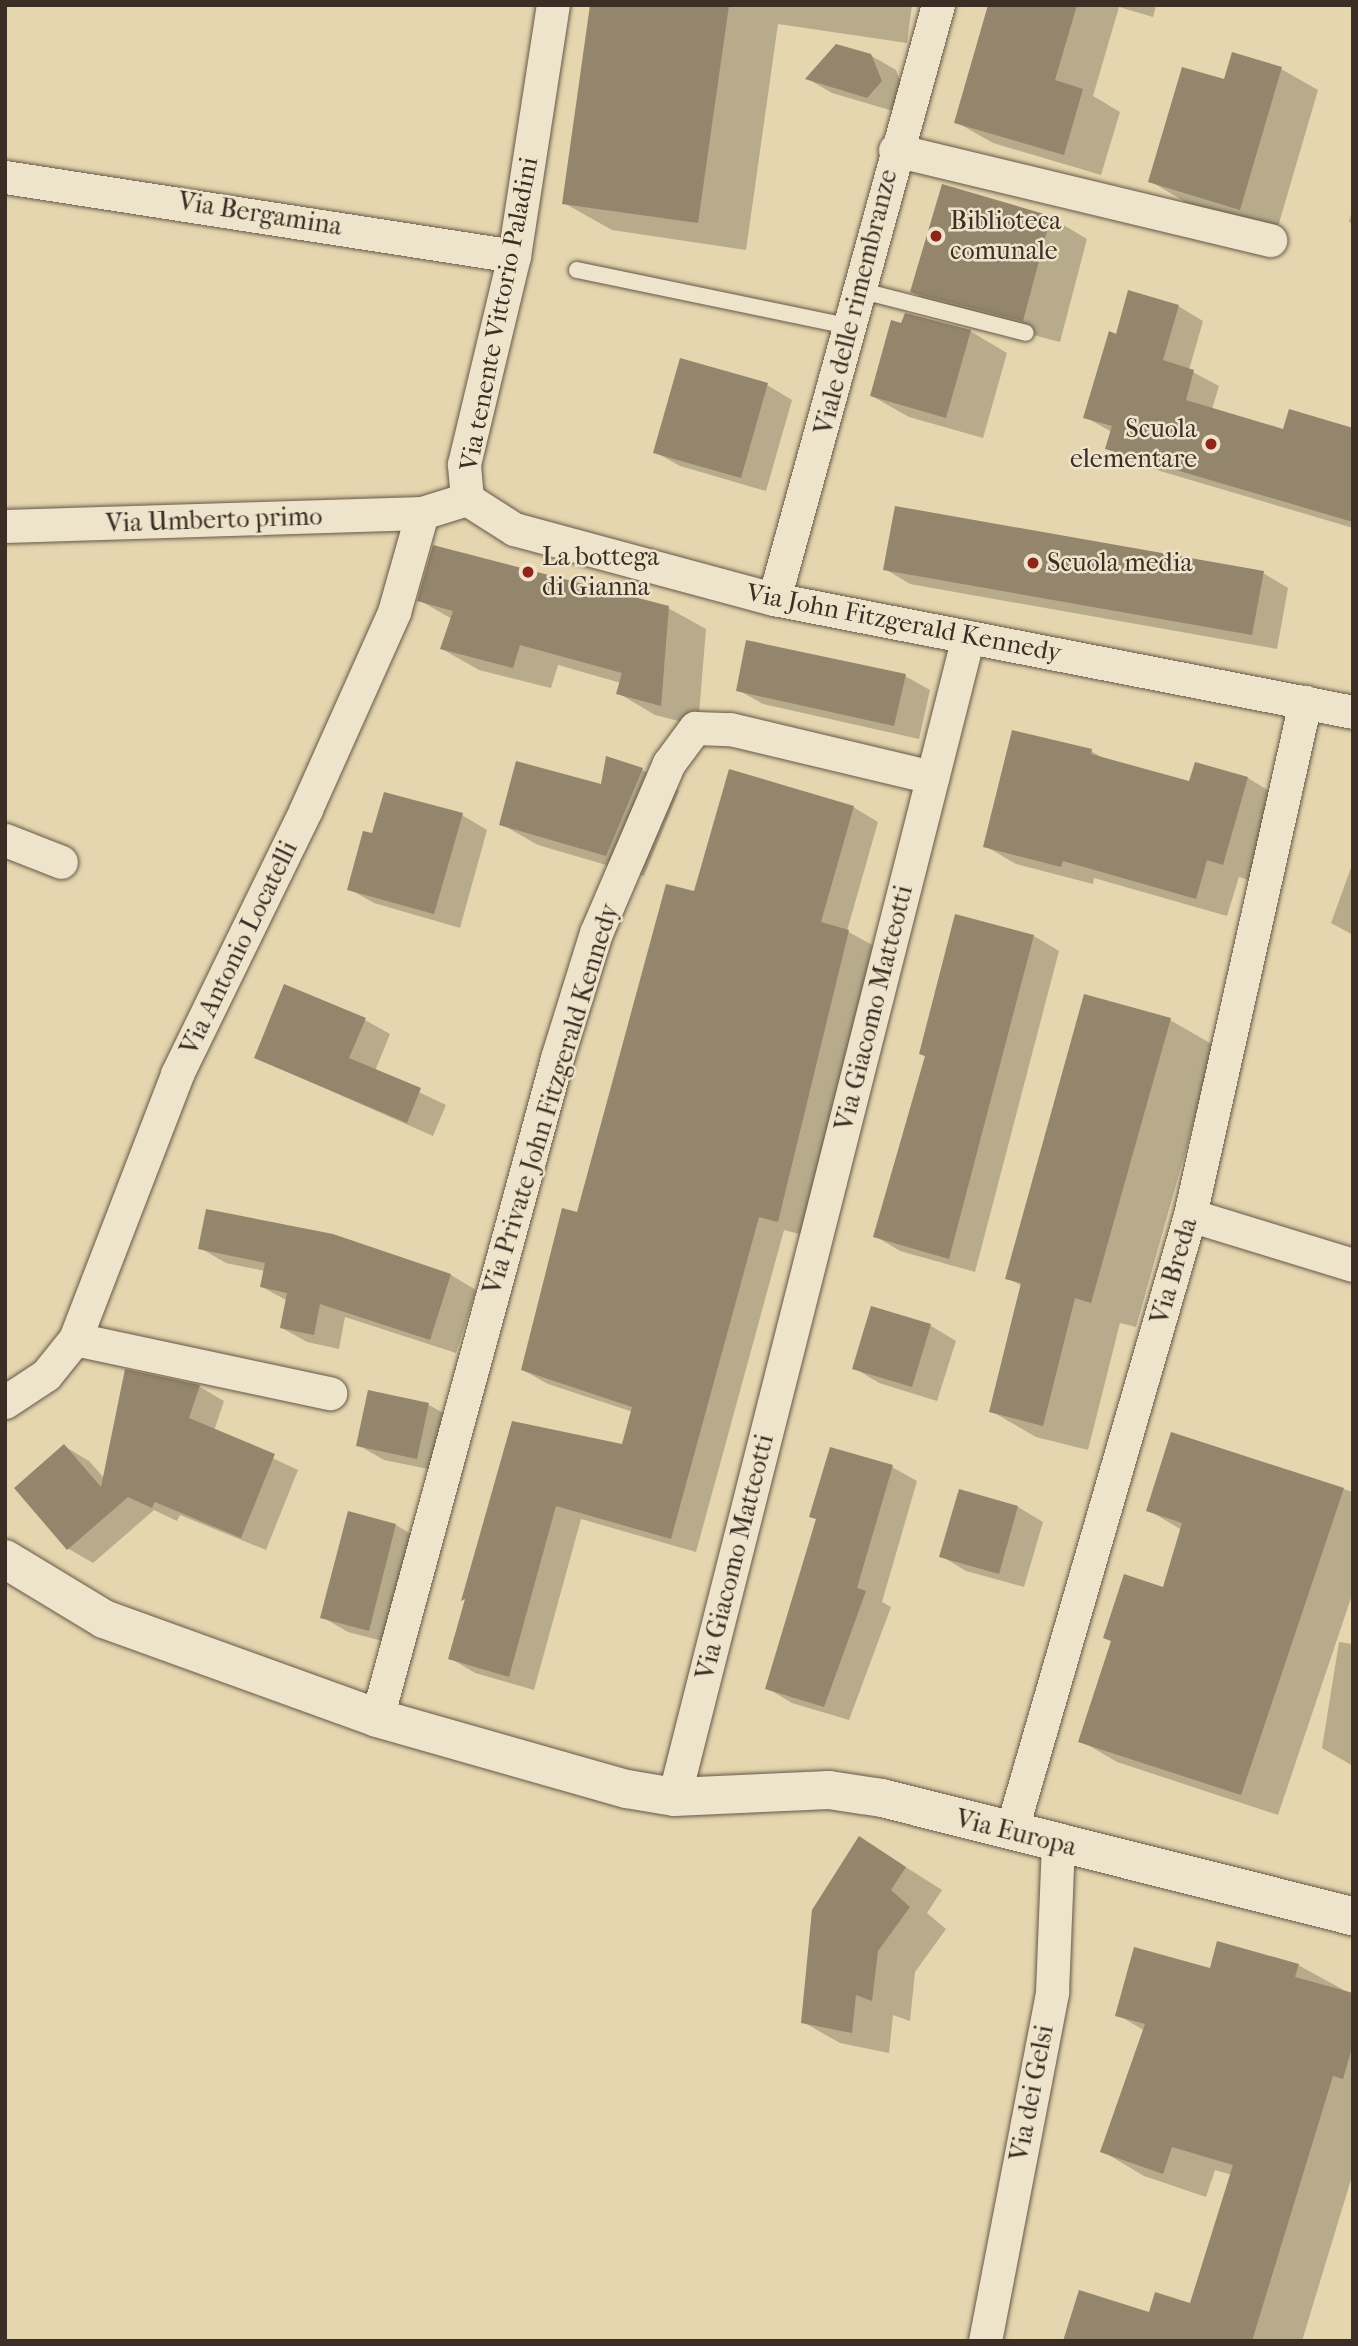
<!DOCTYPE html>
<style>
body{margin:0}
#map{position:relative;width:1358px;height:2346px;overflow:hidden;background:#e5d6af;font-family:"IM FELL French Canon",serif}
div>[style]{position:absolute}
[style*='--x']{left:calc(var(--x)*1px);top:calc(var(--y)*1px);width:calc(var(--w)*1px);rotate:calc(var(--a)*1deg)}
.shadow>*{inset:0;background:#0003}
.building>*{inset:0;background:#94856d}
.roads{filter:drop-shadow(0 0 2px #665848) drop-shadow(0 0 2px #665848)}
.service>*{height:16px;margin:-8px;padding:0 8px;transform-origin:8px;border-radius:8px;background:#eee4cb}
.minor>*{height:33px;margin:-16.5px;padding:0 16.5px;transform-origin:16.5px;border-radius:16.5px;background:#eee4cb}
.tertiary>*{height:38px;margin:-19px;padding:0 19px;transform-origin:19px;border-radius:19px;background:#eee4cb}
.dots>*{width:19px;height:19px;translate:-50% -50%;box-sizing:border-box;border:4px solid #eee4cb;border-radius:50%}
span{translate:-50% -50%;white-space:nowrap;text-align:center;line-height:1.15;-webkit-text-stroke:5px #eee4cb;paint-order:stroke}
.street-label{font-size:26px;color:#3c2e25}
.poi-label{font-size:26px;color:#3c2e25}
.left{translate:0 -50%;text-align:left}
.right{translate:-100% -50%;text-align:right}
.frame{position:absolute;inset:0;border:7px solid #3c2e25;pointer-events:none}
</style>
<div id="map">
<div class="shadow">
<div style="clip-path:polygon(592px 5px,912px 5px,907px 43px,778px 24px,746px 250px,612px 230px,564px 203px)"></div>
<div style="clip-path:polygon(990px 5px,1156px 5px,1153px 17px,1119px 7px,1093px 96px,1120px 112px,1101px 175px,993px 143px,956px 122px)"></div>
<div style="clip-path:polygon(870px 55px,896px 70px,906px 96px,893px 111px,832px 93px,808px 79px)"></div>
<div style="clip-path:polygon(1281px 69px,1318px 90px,1277px 230px,1187px 203px,1150px 181px)"></div>
<div style="clip-path:polygon(1353px 207px,1353px 224px,1349px 222px)"></div>
<div style="clip-path:polygon(1050px 217px,1087px 239px,1060px 342px,950px 313px,912px 292px)"></div>
<div style="clip-path:polygon(1178px 306px,1203px 321px,1189px 370px,1219px 386px,1212px 409px,1284px 431px,1353px 430px,1353px 528px,1133px 463px,1108px 448px,1110px 431px,1085px 417px,1117px 336px)"></div>
<div style="clip-path:polygon(970px 331px,1007px 353px,983px 438px,909px 417px,872px 396px)"></div>
<div style="clip-path:polygon(767px 385px,792px 400px,766px 491px,680px 466px,655px 452px)"></div>
<div style="clip-path:polygon(885px 569px,1263px 573px,1288px 588px,1277px 649px,910px 584px)"></div>
<div style="clip-path:polygon(419px 600px,668px 608px,706px 629px,698px 726px,655px 715px,618px 693px,621px 683px,558px 665px,551px 688px,479px 670px,442px 649px,452px 619px)"></div>
<div style="clip-path:polygon(905px 676px,930px 690px,919px 739px,763px 704px,738px 690px)"></div>
<div style="clip-path:polygon(1091px 751px,1108px 761px,1190px 784px,1248px 778px,1279px 797px,1255px 882px,1239px 877px,1227px 916px,1094px 878px,1093px 884px,1016px 864px,985px 846px)"></div>
<div style="clip-path:polygon(642px 770px,679px 791px,644px 876px,538px 845px,501px 824px)"></div>
<div style="clip-path:polygon(853px 807px,878px 822px,847px 931px,874px 946px,803px 1235px,784px 1230px,696px 1552px,581px 1519px,534px 1690px,475px 1673px,450px 1658px,513px 1423px,624px 1446px,633px 1412px,548px 1384px,523px 1370px,695px 893px)"></div>
<div style="clip-path:polygon(462px 815px,487px 830px,460px 928px,374px 903px,349px 889px,374px 835px)"></div>
<div style="clip-path:polygon(1353px 862px,1353px 935px,1331px 923px)"></div>
<div style="clip-path:polygon(1034px 936px,1059px 951px,975px 1272px,900px 1251px,875px 1236px)"></div>
<div style="clip-path:polygon(365px 1020px,390px 1034px,375px 1071px,446px 1105px,433px 1136px,256px 1058px)"></div>
<div style="clip-path:polygon(1170px 1020px,1215px 1046px,1136px 1327px,1120px 1323px,1088px 1450px,1036px 1437px,991px 1411px,1022px 1286px,1007px 1278px)"></div>
<div style="clip-path:polygon(332px 1236px,451px 1275px,476px 1290px,456px 1353px,345px 1317px,339px 1349px,307px 1342px,282px 1328px,288px 1301px,262px 1287px,265px 1271px,226px 1263px,200px 1248px)"></div>
<div style="clip-path:polygon(872px 1308px,931px 1326px,956px 1341px,937px 1401px,879px 1383px,854px 1368px)"></div>
<div style="clip-path:polygon(126px 1371px,200px 1387px,224px 1401px,214px 1431px,298px 1470px,266px 1550px,180px 1515px,177px 1521px,154px 1510px,93px 1563px,69px 1549px,64px 1446px,89px 1461px,105px 1479px)"></div>
<div style="clip-path:polygon(429px 1405px,454px 1419px,443px 1472px,384px 1460px,358px 1445px)"></div>
<div style="clip-path:polygon(1172px 1435px,1353px 1492px,1353px 1592px,1278px 1815px,1117px 1762px,1081px 1741px,1164px 1589px,1182px 1530px,1148px 1510px)"></div>
<div style="clip-path:polygon(892px 1467px,917px 1481px,882px 1602px,891px 1607px,849px 1720px,792px 1703px,767px 1688px)"></div>
<div style="clip-path:polygon(1018px 1507px,1043px 1522px,1024px 1587px,966px 1571px,941px 1556px)"></div>
<div style="clip-path:polygon(350px 1513px,396px 1525px,421px 1540px,394px 1644px,348px 1632px,322px 1617px)"></div>
<div style="clip-path:polygon(1339px 1642px,1353px 1644px,1353px 1766px,1322px 1748px)"></div>
<div style="clip-path:polygon(860px 1838px,942px 1890px,927px 1913px,946px 1929px,915px 1972px,910px 2021px,893px 2015px,889px 2053px,840px 2043px,803px 2022px)"></div>
<div style="clip-path:polygon(1298px 1965px,1353px 1995px,1353px 2173px,1302px 2341px,1065px 2341px,1192px 2305px,1232px 2175px,1215px 2170px,1206px 2197px,1144px 2176px,1102px 2151px,1145px 2031px,1118px 2015px,1211px 1970px)"></div>
</div>
<div class="building">
<div style="clip-path:polygon(590px 5px,729px 5px,698px 223px,562px 204px)"></div>
<div style="clip-path:polygon(988px 5px,1077px 5px,1055px 80px,1083px 89px,1064px 155px,954px 123px)"></div>
<div style="clip-path:polygon(836px 44px,871px 54px,882px 81px,867px 98px,805px 79px)"></div>
<div style="clip-path:polygon(1232px 52px,1282px 67px,1240px 210px,1148px 182px,1182px 67px,1224px 79px)"></div>
<div style="clip-path:polygon(942px 184px,1051px 216px,1023px 321px,910px 292px)"></div>
<div style="clip-path:polygon(1128px 290px,1179px 305px,1163px 360px,1194px 370px,1186px 400px,1283px 429px,1289px 409px,1353px 428px,1353px 522px,1105px 449px,1112px 426px,1083px 418px,1109px 331px,1116px 334px)"></div>
<div style="clip-path:polygon(905px 313px,971px 330px,946px 418px,870px 396px,891px 320px,901px 323px)"></div>
<div style="clip-path:polygon(680px 358px,768px 383px,741px 478px,653px 453px)"></div>
<div style="clip-path:polygon(895px 506px,1264px 571px,1252px 635px,883px 570px)"></div>
<div style="clip-path:polygon(433px 545px,669px 606px,661px 706px,616px 694px,622px 673px,520px 645px,513px 668px,440px 649px,453px 611px,417px 601px)"></div>
<div style="clip-path:polygon(746px 640px,906px 674px,894px 726px,736px 691px)"></div>
<div style="clip-path:polygon(1012px 730px,1092px 749px,1091px 754px,1189px 781px,1195px 762px,1248px 777px,1223px 865px,1207px 860px,1196px 899px,1063px 861px,1061px 867px,983px 847px)"></div>
<div style="clip-path:polygon(606px 756px,643px 768px,606px 856px,499px 825px,516px 761px,601px 784px)"></div>
<div style="clip-path:polygon(729px 769px,854px 806px,821px 922px,849px 930px,778px 1222px,759px 1217px,671px 1539px,556px 1506px,509px 1677px,448px 1659px,465px 1599px,461px 1601px,512px 1421px,622px 1444px,632px 1407px,521px 1370px,562px 1208px,577px 1212px,666px 884px,694px 891px)"></div>
<div style="clip-path:polygon(384px 792px,463px 813px,434px 914px,347px 890px,363px 831px,372px 833px)"></div>
<div style="clip-path:polygon(955px 914px,1034px 935px,949px 1259px,873px 1237px,925px 1056px,919px 1054px)"></div>
<div style="clip-path:polygon(284px 984px,366px 1018px,349px 1058px,421px 1088px,407px 1123px,254px 1058px)"></div>
<div style="clip-path:polygon(1084px 994px,1171px 1018px,1091px 1303px,1075px 1298px,1043px 1426px,989px 1412px,1021px 1283px,1005px 1279px)"></div>
<div style="clip-path:polygon(206px 1209px,333px 1234px,451px 1274px,430px 1340px,320px 1304px,314px 1335px,280px 1328px,287px 1293px,260px 1287px,265px 1263px,198px 1249px)"></div>
<div style="clip-path:polygon(871px 1306px,931px 1324px,912px 1387px,852px 1369px)"></div>
<div style="clip-path:polygon(125px 1369px,200px 1385px,189px 1418px,275px 1454px,241px 1538px,155px 1502px,152px 1508px,128px 1497px,67px 1550px,14px 1488px,64px 1444px,101px 1487px)"></div>
<div style="clip-path:polygon(368px 1390px,429px 1403px,417px 1459px,356px 1446px)"></div>
<div style="clip-path:polygon(1171px 1432px,1344px 1488px,1241px 1795px,1078px 1742px,1111px 1641px,1103px 1638px,1124px 1574px,1163px 1587px,1182px 1523px,1146px 1511px)"></div>
<div style="clip-path:polygon(830px 1447px,893px 1465px,857px 1588px,866px 1591px,824px 1707px,765px 1689px,816px 1519px,809px 1517px)"></div>
<div style="clip-path:polygon(959px 1489px,1018px 1506px,999px 1574px,939px 1557px)"></div>
<div style="clip-path:polygon(348px 1511px,396px 1524px,369px 1631px,320px 1618px)"></div>
<div style="clip-path:polygon(859px 1836px,906px 1867px,891px 1890px,910px 1907px,878px 1951px,872px 2001px,856px 1995px,852px 2033px,801px 2023px,812px 1910px)"></div>
<div style="clip-path:polygon(1217px 1941px,1299px 1964px,1295px 1977px,1353px 1993px,1353px 2044px,1343px 2079px,1333px 2076px,1252px 2341px,1063px 2341px,1079px 2290px,1149px 2312px,1155px 2292px,1190px 2303px,1233px 2165px,1172px 2147px,1163px 2174px,1100px 2152px,1145px 2024px,1115px 2016px,1134px 1947px,1210px 1968px)"></div>
</div>
<div class="roads">
<div class="service">
<div style="--x:577;--y:270;--w:281;--a:11.7"></div>
<div style="--x:859;--y:290;--w:172;--a:14.4"></div>
</div>
<div class="minor">
<div style="--x:895;--y:150;--w:386;--a:13.5"></div>
<div style="--x:5;--y:177;--w:515;--a:8.82"></div>
<div style="--x:467;--y:499;--w:56;--a:32.6"></div>
<div style="--x:514;--y:529;--w:269;--a:15.1"></div>
<div style="--x:774;--y:599;--w:590;--a:11.04"></div>
<div style="--x:467;--y:499;--w:35;--a:-95"></div>
<div style="--x:464;--y:464;--w:214;--a:-76.5"></div>
<div style="--x:514;--y:256;--w:254;--a:-81.2"></div>
<div style="--x:5;--y:526;--w:417;--a:-1.8"></div>
<div style="--x:774;--y:599;--w:616;--a:-74.57"></div>
<div style="--x:5;--y:840;--w:60;--a:21.4"></div>
<div style="--x:1190;--y:1215;--w:170;--a:17.1"></div>
<div style="--x:75;--y:1339;--w:261;--a:12"></div>
<div style="--x:5;--y:1402;--w:49;--a:-33.4"></div>
<div style="--x:46;--y:1375;--w:46;--a:-51.1"></div>
<div style="--x:75;--y:1339;--w:284;--a:-68.9"></div>
<div style="--x:177;--y:1074;--w:295;--a:-64"></div>
<div style="--x:306;--y:809;--w:216;--a:-65.9"></div>
<div style="--x:394;--y:612;--w:103;--a:-74.2"></div>
<div style="--x:422;--y:513;--w:47;--a:-17.3"></div>
<div style="--x:377;--y:1718;--w:684;--a:-74.74"></div>
<div style="--x:557;--y:1058;--w:131;--a:-72.7"></div>
<div style="--x:596;--y:933;--w:185;--a:-66.8"></div>
<div style="--x:669;--y:763;--w:44;--a:-53.4"></div>
<div style="--x:695;--y:728;--w:35;--a:2"></div>
<div style="--x:730;--y:729;--w:208;--a:13.4"></div>
<div style="--x:674;--y:1797;--w:1197;--a:-75.78"></div>
<div style="--x:1011;--y:1832;--w:642;--a:-73.82"></div>
<div style="--x:1190;--y:1215;--w:526;--a:-77.36"></div>
<div style="--x:985;--y:2341;--w:355;--a:-79.1"></div>
<div style="--x:1052;--y:1992;--w:148;--a:-87.7"></div>
</div>
<div class="tertiary">
<div style="--x:5;--y:1559;--w:116;--a:31.2"></div>
<div style="--x:104;--y:1619;--w:290;--a:19.9"></div>
<div style="--x:377;--y:1718;--w:260;--a:15.9"></div>
<div style="--x:627;--y:1789;--w:48;--a:9.7"></div>
<div style="--x:674;--y:1797;--w:155;--a:-2.6"></div>
<div style="--x:829;--y:1790;--w:54;--a:8.6"></div>
<div style="--x:882;--y:1798;--w:486;--a:14.1"></div>
</div>
</div>
<div class="dots">
<div style="left:936px;top:236px;background:#8f2418"></div>
<div style="left:1211px;top:444px;background:#8f2418"></div>
<div style="left:1033px;top:563px;background:#8f2418"></div>
<div style="left:528px;top:572px;background:#8f2418"></div>
</div>
<div class="street-label">
<span style="left:260px;top:214px;rotate:9deg">Via Bergamina</span>
<span style="left:856px;top:302px;rotate:-76deg">Viale delle rimembranze</span>
<span style="left:499px;top:314px;rotate:-79deg">Via tenente Vittorio Paladini</span>
<span style="left:214px;top:520px;rotate:-2deg">Via Umberto primo</span>
<span style="left:904px;top:623px;rotate:11deg">Via John Fitzgerald Kennedy</span>
<span style="left:239px;top:948px;rotate:-64deg">Via Antonio Locatelli</span>
<span style="left:874px;top:1008px;rotate:-76deg">Via Giacomo Matteotti</span>
<span style="left:551px;top:1099px;rotate:-73deg">Via Private John Fitzgerald Kennedy</span>
<span style="left:1174px;top:1271px;rotate:-74deg">Via Breda</span>
<span style="left:735px;top:1557px;rotate:-76deg">Via Giacomo Matteotti</span>
<span style="left:1016px;top:1833px;rotate:14deg">Via Europa</span>
<span style="left:1032px;top:2093px;rotate:-79deg">Via dei Gelsi</span>
</div>
<div class="poi-label">
<span class="left" style="left:950px;top:236px">Biblioteca<br>comunale</span>
<span class="right" style="left:1197px;top:444px">Scuola<br>elementare</span>
<span class="left" style="left:542px;top:572px">La bottega<br>di Gianna</span>
<span class="left" style="left:1047px;top:563px">Scuola media</span>
</div>
<div class="frame"></div>
</div>
